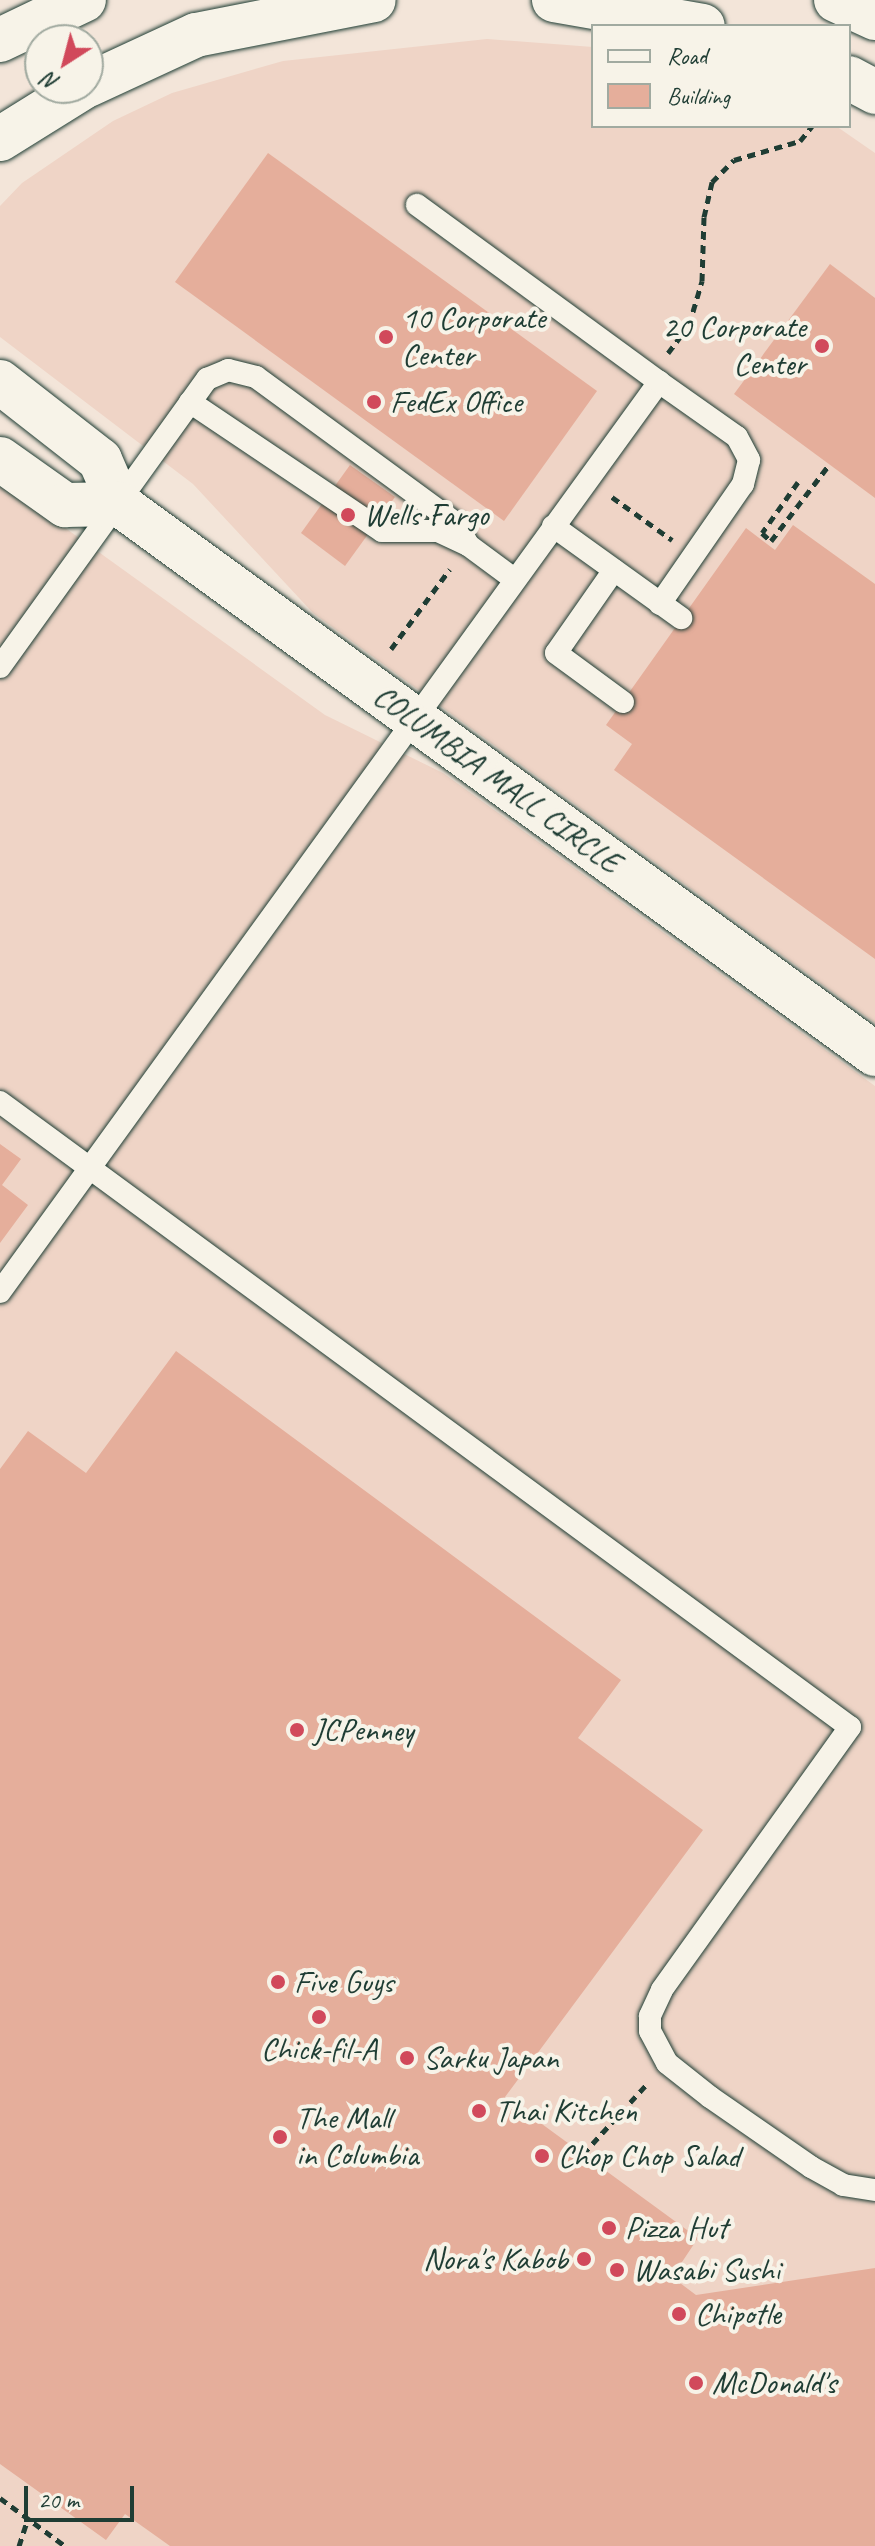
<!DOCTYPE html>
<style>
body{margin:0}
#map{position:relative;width:875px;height:2546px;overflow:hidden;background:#f3e5d9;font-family:Caveat,sans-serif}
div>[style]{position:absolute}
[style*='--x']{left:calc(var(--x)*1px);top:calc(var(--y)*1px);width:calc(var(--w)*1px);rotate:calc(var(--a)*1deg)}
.built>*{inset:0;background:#efd4c6}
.building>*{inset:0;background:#e5ae9b}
.path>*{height:5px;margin-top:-2.5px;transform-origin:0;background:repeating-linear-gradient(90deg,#1f3d34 0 8px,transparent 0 14px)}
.roads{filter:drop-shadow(0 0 2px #1f3d34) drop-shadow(0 0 2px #1f3d34)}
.lane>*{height:22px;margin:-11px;padding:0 11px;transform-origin:11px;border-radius:11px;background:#f7f3e8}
.street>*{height:44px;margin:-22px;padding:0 22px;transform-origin:22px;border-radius:22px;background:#f7f3e8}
.secondary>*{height:44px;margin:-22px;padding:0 22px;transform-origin:22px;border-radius:22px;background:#f7f3e8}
.dots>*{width:22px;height:22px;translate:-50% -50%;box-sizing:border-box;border:4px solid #f7f3e8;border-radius:50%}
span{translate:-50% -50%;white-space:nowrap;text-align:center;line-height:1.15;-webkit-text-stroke:8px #f7f3e8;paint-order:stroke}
.poi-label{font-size:32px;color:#1f3d34}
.left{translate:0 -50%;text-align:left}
.right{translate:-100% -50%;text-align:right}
.street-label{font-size:32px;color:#1f3d34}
.legend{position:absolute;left:591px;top:24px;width:260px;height:104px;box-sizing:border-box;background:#f7f3e8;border:2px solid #a1aaa0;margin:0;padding:10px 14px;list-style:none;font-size:24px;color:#1f3d34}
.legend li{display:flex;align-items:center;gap:16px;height:40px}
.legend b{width:40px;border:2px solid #a1aaa0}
.north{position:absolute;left:24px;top:24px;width:80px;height:80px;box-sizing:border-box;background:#f7f3e8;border:2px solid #a1aaa0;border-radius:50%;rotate:216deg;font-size:22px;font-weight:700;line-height:32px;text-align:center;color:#1f3d34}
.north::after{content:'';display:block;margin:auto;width:28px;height:36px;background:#d1495b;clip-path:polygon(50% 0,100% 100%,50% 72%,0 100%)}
.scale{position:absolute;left:24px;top:2486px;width:110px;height:36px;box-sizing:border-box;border:4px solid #1f3d34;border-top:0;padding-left:10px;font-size:24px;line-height:28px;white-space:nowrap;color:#1f3d34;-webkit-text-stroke:6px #f7f3e8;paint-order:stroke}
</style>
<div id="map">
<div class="built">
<div style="clip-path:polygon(487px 39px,593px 47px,593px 126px,836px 126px,875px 153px,875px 1023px,313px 613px,193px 484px,0 337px,0 206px,22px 183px,113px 121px,172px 93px,283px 61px)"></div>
<div style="clip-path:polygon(0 481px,325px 715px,443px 773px,875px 1086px,875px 2546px,0 2546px)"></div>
</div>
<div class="building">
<div style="clip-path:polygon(268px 153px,597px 391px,504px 521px,175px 282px)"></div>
<div style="clip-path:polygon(830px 264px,875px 298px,875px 498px,734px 394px)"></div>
<div style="clip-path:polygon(350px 465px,395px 497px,345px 566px,301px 533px)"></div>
<div style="clip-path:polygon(793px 525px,875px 584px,875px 959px,614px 770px,632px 744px,606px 725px,746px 528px,775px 550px)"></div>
<div style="clip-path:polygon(0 1144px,21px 1159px,2px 1185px,28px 1205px,0 1243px)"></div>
<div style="clip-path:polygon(176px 1351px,621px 1680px,578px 1738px,703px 1830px,505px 2097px,698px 2238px,672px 2277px,696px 2295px,875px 2268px,875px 2546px,170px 2546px,125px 2514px,106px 2540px,0 2464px,0 1469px,28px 1431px,86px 1473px)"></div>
</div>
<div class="path">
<div style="--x:668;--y:353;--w:35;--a:-53"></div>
<div style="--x:689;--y:325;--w:46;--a:-73.5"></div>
<div style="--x:702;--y:281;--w:64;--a:-88.2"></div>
<div style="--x:704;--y:217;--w:36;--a:-77"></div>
<div style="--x:712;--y:182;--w:31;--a:-45"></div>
<div style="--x:734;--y:160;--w:69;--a:-16.1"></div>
<div style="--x:800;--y:141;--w:19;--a:-51"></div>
<div style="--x:798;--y:482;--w:62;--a:125.2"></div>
<div style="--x:762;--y:533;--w:12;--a:42"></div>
<div style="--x:771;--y:541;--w:96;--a:-52.7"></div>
<div style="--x:612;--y:497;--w:74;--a:35.6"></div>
<div style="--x:391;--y:649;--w:99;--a:-53.6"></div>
<div style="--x:583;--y:2154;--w:95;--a:-47.6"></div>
<div style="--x:0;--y:2498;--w:81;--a:36.4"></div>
<div style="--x:19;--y:2546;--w:28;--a:-72"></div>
</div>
<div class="roads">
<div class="lane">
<div style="--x:659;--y:382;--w:95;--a:35.2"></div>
<div style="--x:737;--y:437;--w:26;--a:62"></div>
<div style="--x:749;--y:460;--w:25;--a:104"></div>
<div style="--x:743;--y:484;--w:146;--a:124.7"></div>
<div style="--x:190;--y:402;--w:231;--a:33.9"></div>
<div style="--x:382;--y:531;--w:56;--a:0"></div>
<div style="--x:438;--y:531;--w:33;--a:25"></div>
<div style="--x:553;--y:526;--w:158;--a:35.7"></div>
<div style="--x:614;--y:570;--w:101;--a:124.9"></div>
<div style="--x:556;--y:653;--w:83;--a:36.2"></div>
<div style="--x:0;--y:667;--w:355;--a:-54.3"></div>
<div style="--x:207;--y:379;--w:23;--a:-23"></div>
<div style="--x:228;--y:370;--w:29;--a:14"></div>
<div style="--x:256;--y:377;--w:249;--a:36.2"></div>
<div style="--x:457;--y:524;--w:24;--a:62"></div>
<div style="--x:468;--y:545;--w:57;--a:36.5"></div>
<div style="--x:0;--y:1102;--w:1055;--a:36.33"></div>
<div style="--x:850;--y:1727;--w:323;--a:125.6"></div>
<div style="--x:662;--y:1990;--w:29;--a:115"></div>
<div style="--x:650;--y:2016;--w:15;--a:90"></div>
<div style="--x:650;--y:2031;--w:36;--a:62"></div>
<div style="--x:667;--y:2063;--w:55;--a:38.3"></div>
<div style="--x:710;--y:2097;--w:123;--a:34.7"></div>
<div style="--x:811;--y:2167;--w:37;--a:29"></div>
<div style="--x:843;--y:2185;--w:32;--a:9"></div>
<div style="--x:0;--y:1292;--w:1124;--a:-54.09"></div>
<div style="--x:659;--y:382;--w:300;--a:-143.8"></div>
</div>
<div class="street">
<div style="--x:0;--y:382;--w:127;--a:38"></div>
<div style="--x:100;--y:460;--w:48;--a:66.6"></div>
<div style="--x:119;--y:504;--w:935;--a:36.04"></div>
<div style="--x:0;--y:459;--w:80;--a:35.3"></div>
<div style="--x:65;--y:505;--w:54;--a:-1.1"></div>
</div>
<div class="secondary">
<div style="--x:554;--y:0;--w:151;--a:9.9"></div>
<div style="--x:836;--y:0;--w:43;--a:24.8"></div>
<div style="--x:0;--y:40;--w:93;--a:-25.5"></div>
<div style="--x:849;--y:78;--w:30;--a:28"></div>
<div style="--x:88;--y:85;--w:119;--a:-24.8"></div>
<div style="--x:196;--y:35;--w:181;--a:-11.1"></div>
<div style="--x:0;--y:139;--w:97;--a:-31.9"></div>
</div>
</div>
<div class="dots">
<div style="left:386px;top:337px;background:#d1495b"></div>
<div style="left:822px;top:346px;background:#d1495b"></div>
<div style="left:374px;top:402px;background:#d1495b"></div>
<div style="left:348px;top:515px;background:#d1495b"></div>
<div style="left:297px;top:1730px;background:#d1495b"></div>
<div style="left:278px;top:1982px;background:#d1495b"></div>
<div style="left:319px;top:2017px;background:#d1495b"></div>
<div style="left:407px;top:2058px;background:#d1495b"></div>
<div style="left:479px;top:2111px;background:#d1495b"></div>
<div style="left:280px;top:2137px;background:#d1495b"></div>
<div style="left:542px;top:2156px;background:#d1495b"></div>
<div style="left:609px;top:2228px;background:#d1495b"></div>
<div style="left:584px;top:2259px;background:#d1495b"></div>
<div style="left:617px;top:2270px;background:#d1495b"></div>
<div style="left:679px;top:2314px;background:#d1495b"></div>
<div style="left:696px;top:2383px;background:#d1495b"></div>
</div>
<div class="poi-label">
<span class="left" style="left:402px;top:337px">10 Corporate<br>Center</span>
<span class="right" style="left:806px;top:346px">20 Corporate<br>Center</span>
<span class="left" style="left:390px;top:402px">FedEx Office</span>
<span class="left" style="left:364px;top:515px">Wells Fargo</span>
<span class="left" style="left:313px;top:1730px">JCPenney</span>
<span class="left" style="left:294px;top:1982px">Five Guys</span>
<span style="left:319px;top:2049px">Chick-fil-A</span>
<span class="left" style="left:423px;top:2058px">Sarku Japan</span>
<span class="left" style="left:495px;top:2111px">Thai Kitchen</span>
<span class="left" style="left:296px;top:2137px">The Mall<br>in Columbia</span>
<span class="left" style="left:558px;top:2156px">Chop Chop Salad</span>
<span class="left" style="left:625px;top:2228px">Pizza Hut</span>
<span class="right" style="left:568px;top:2259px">Nora's Kabob</span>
<span class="left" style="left:633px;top:2270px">Wasabi Sushi</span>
<span class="left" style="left:695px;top:2314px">Chipotle</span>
<span class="left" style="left:712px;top:2383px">McDonald's</span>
</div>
<div class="street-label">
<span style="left:497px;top:779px;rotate:36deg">COLUMBIA MALL CIRCLE</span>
</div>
<ul class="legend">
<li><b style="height:10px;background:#f7f3e8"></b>Road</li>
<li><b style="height:22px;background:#e5ae9b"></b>Building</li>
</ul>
<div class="north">N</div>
<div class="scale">20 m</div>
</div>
